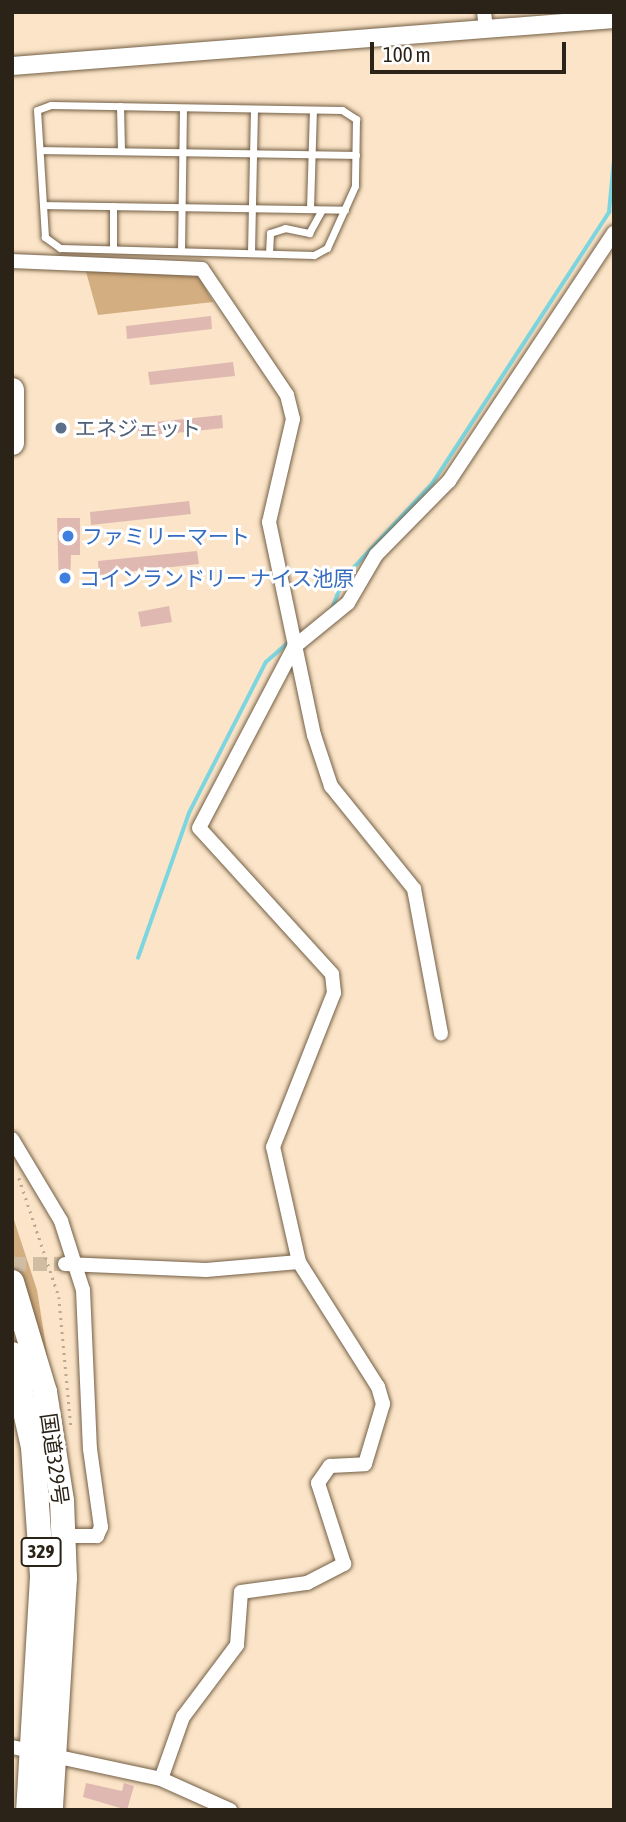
<!DOCTYPE html>
<meta charset="utf-8">
<style>
body{margin:0}
#map{position:relative;width:626px;height:1822px;overflow:hidden;background:#fbe4c7;font-family:"Asap Condensed","Noto Sans JP",sans-serif}
div>[style]{position:absolute}
[style*='--x']{left:calc(var(--x)*1px);top:calc(var(--y)*1px);width:calc(var(--w)*1px);rotate:calc(var(--a)*1deg)}
.green>*{inset:0;background:#d3ae80}
.stream>*{height:3.5px;margin:-1.75px;padding:0 1.75px;transform-origin:1.75px;border-radius:1.75px;background:#7dd6df}
.building>*{inset:0;background:#dfb9b1}
.minor-tunnel>*{height:14px;margin-top:-7px;transform-origin:0;background:repeating-linear-gradient(90deg,#d1bda4 0 14px,transparent 0 21px)}
.path>*{height:2.5px;margin-top:-1.25px;transform-origin:0;background:repeating-linear-gradient(90deg,#baa890 0 2px,transparent 0 7px)}
.roads{filter:drop-shadow(0 0 2px #735f46) drop-shadow(0 0 2px #735f46)}
.service>*{height:7px;margin:-3.5px;padding:0 3.5px;transform-origin:3.5px;border-radius:3.5px;background:#fff}
.minor>*{height:14px;margin:-7px;padding:0 7px;transform-origin:7px;border-radius:7px;background:#fff}
.tertiary>*{height:18px;margin:-9px;padding:0 9px;transform-origin:9px;border-radius:9px;background:#fff}
.trunk>*{height:24px;margin:-12px;padding:0 12px;transform-origin:12px;border-radius:12px;background:#fff}
.dots>*{width:19px;height:19px;translate:-50% -50%;box-sizing:border-box;border:4px solid #fff;border-radius:50%}
span{translate:-50% -50%;white-space:nowrap;text-align:center;line-height:1.15;-webkit-text-stroke:6px #fff;paint-order:stroke}
.shield-label span{padding:2px 5px;background:#fff;border:2px solid;border-radius:5px;-webkit-text-stroke-width:0}
.shield-label{font-size:19px;color:#2b2318;font-weight:700}
.service-label{font-size:21px;color:#4e5e75}
.left{translate:0 -50%;text-align:left}
.shop-label{font-size:21px;color:#366cbe}
.street-label{font-size:21px;color:#2b2318}
.frame{position:absolute;inset:0;border:14px solid #2b2318;pointer-events:none}
.scale{position:absolute;left:370px;top:42px;width:196px;height:32px;box-sizing:border-box;border:4px solid #2b2318;border-top:0;padding-left:9px;font-size:21px;line-height:24px;white-space:nowrap;color:#2b2318;-webkit-text-stroke:5px #fff;paint-order:stroke}
</style>
<div id="map">
<div class="green">
<div style="clip-path:polygon(85px 268px,197px 274px,213px 302px,98px 315px)"></div>
<div style="clip-path:polygon(12px 1214px,37px 1290px,49px 1366px,12px 1250px)"></div>
</div>
<div class="stream">
<div style="--x:332;--y:609;--w:33;--a:-69"></div>
<div style="--x:344;--y:578;--w:129;--a:-46.9"></div>
<div style="--x:432;--y:484;--w:325;--a:-56.9"></div>
<div style="--x:609;--y:212;--w:52;--a:-84.5"></div>
<div style="--x:138;--y:958;--w:154;--a:-70.6"></div>
<div style="--x:189;--y:813;--w:169;--a:-63"></div>
<div style="--x:266;--y:662;--w:32;--a:-41"></div>
</div>
<div class="building">
<div style="clip-path:polygon(211px 316px,212px 329px,127px 339px,126px 326px)"></div>
<div style="clip-path:polygon(233px 362px,235px 376px,150px 385px,148px 372px)"></div>
<div style="clip-path:polygon(222px 415px,223px 428px,138px 437px,137px 424px)"></div>
<div style="clip-path:polygon(189px 501px,191px 514px,91px 525px,90px 512px)"></div>
<div style="clip-path:polygon(57px 518px,80px 518px,80px 555px,71px 555px,70px 586px,59px 586px)"></div>
<div style="clip-path:polygon(197px 551px,199px 564px,99px 575px,98px 561px)"></div>
<div style="clip-path:polygon(169px 606px,172px 622px,141px 627px,138px 612px)"></div>
<div style="clip-path:polygon(86px 1783px,122px 1791px,124px 1783px,134px 1786px,127px 1810px,83px 1797px)"></div>
</div>
<div class="minor-tunnel">
<div style="--x:12;--y:1264;--w:53;--a:0"></div>
</div>
<div class="path">
<div style="--x:19;--y:1178;--w:126;--a:71.4"></div>
<div style="--x:59;--y:1297;--w:130;--a:84.7"></div>
</div>
<div class="roads">
<div class="service">
<div style="--x:51;--y:105;--w:291;--a:1"></div>
<div style="--x:342;--y:110;--w:17;--a:33"></div>
<div style="--x:356;--y:119;--w:67;--a:90.9"></div>
<div style="--x:355;--y:186;--w:68;--a:114.3"></div>
<div style="--x:327;--y:248;--w:15;--a:152"></div>
<div style="--x:314;--y:255;--w:254;--a:-178.4"></div>
<div style="--x:60;--y:248;--w:19;--a:-144"></div>
<div style="--x:45;--y:237;--w:127;--a:-93.6"></div>
<div style="--x:37;--y:110;--w:15;--a:-20"></div>
<div style="--x:120;--y:106;--w:45;--a:88.7"></div>
<div style="--x:40;--y:150;--w:316;--a:0.9"></div>
<div style="--x:43;--y:205;--w:302;--a:0.9"></div>
<div style="--x:113;--y:206;--w:43;--a:90"></div>
<div style="--x:310;--y:209;--w:99;--a:-88.3"></div>
<div style="--x:181;--y:251;--w:143;--a:-89.2"></div>
<div style="--x:251;--y:252;--w:142;--a:-88.8"></div>
<div style="--x:269;--y:253;--w:20;--a:-87"></div>
<div style="--x:270;--y:233;--w:16;--a:-18"></div>
<div style="--x:285;--y:228;--w:25;--a:12"></div>
<div style="--x:309;--y:233;--w:26;--a:-61"></div>
</div>
<div class="minor">
<div style="--x:484;--y:12;--w:16;--a:83"></div>
<div style="--x:12;--y:261;--w:190;--a:2.4"></div>
<div style="--x:202;--y:269;--w:152;--a:56"></div>
<div style="--x:287;--y:395;--w:25;--a:76"></div>
<div style="--x:293;--y:419;--w:106;--a:103.1"></div>
<div style="--x:269;--y:522;--w:218;--a:78.1"></div>
<div style="--x:314;--y:735;--w:54;--a:71.6"></div>
<div style="--x:331;--y:786;--w:132;--a:51.1"></div>
<div style="--x:414;--y:889;--w:147;--a:79.4"></div>
<div style="--x:12;--y:1139;--w:96;--a:59.1"></div>
<div style="--x:61;--y:1221;--w:72;--a:72.3"></div>
<div style="--x:83;--y:1290;--w:159;--a:87.5"></div>
<div style="--x:90;--y:1449;--w:79;--a:82"></div>
<div style="--x:101;--y:1527;--w:10;--a:114"></div>
<div style="--x:97;--y:1536;--w:33;--a:180"></div>
<div style="--x:65;--y:1264;--w:141;--a:2.4"></div>
<div style="--x:206;--y:1270;--w:93;--a:-4.9"></div>
<div style="--x:12;--y:1747;--w:152;--a:12.1"></div>
<div style="--x:161;--y:1779;--w:76;--a:24.2"></div>
<div style="--x:161;--y:1779;--w:66;--a:-70.5"></div>
<div style="--x:183;--y:1717;--w:90;--a:-53.1"></div>
<div style="--x:237;--y:1645;--w:53;--a:-85.7"></div>
<div style="--x:241;--y:1592;--w:67;--a:-7.8"></div>
<div style="--x:307;--y:1583;--w:42;--a:-27.2"></div>
<div style="--x:344;--y:1564;--w:85;--a:-107.8"></div>
<div style="--x:318;--y:1483;--w:21;--a:-55"></div>
<div style="--x:330;--y:1466;--w:35;--a:-3"></div>
<div style="--x:365;--y:1464;--w:63;--a:-73.3"></div>
<div style="--x:383;--y:1404;--w:18;--a:-106"></div>
<div style="--x:378;--y:1387;--w:148;--a:-122.3"></div>
<div style="--x:299;--y:1262;--w:118;--a:-102.7"></div>
<div style="--x:273;--y:1147;--w:166;--a:-68.4"></div>
<div style="--x:334;--y:993;--w:19;--a:-96"></div>
<div style="--x:332;--y:974;--w:197;--a:-132.3"></div>
<div style="--x:199;--y:828;--w:204;--a:-62.3"></div>
<div style="--x:294;--y:647;--w:70;--a:-39.2"></div>
<div style="--x:348;--y:603;--w:56;--a:-59.7"></div>
<div style="--x:376;--y:555;--w:104;--a:-45.4"></div>
<div style="--x:449;--y:481;--w:298;--a:-56.4"></div>
</div>
<div class="tertiary">
<div style="--x:12;--y:66;--w:604;--a:-4.46"></div>
</div>
<div class="trunk">
<div style="--x:12;--y:390;--w:53;--a:90"></div>
<div style="--x:12;--y:1282;--w:115;--a:73.3"></div>
<div style="--x:45;--y:1392;--w:110;--a:81.1"></div>
<div style="--x:62;--y:1501;--w:77;--a:87.8"></div>
<div style="--x:65;--y:1578;--w:232;--a:93.5"></div>
<div style="--x:12;--y:1354;--w:95;--a:77.3"></div>
<div style="--x:33;--y:1447;--w:130;--a:86"></div>
<div style="--x:42;--y:1577;--w:233;--a:93.4"></div>
</div>
</div>
<div class="dots">
<div style="left:61px;top:428px;background:#5c6f8a"></div>
<div style="left:68px;top:536px;background:#3f7fe0"></div>
<div style="left:65px;top:578px;background:#3f7fe0"></div>
</div>
<div class="shield-label">
<span style="left:41px;top:1552px">329</span>
</div>
<div class="service-label">
<span class="left" style="left:75px;top:428px">エネジェット</span>
</div>
<div class="shop-label">
<span class="left" style="left:82px;top:536px">ファミリーマート</span>
<span class="left" style="left:79px;top:578px">コインランドリー ナイス池原</span>
</div>
<div class="street-label">
<span style="left:55px;top:1459px;rotate:82deg">国道329号</span>
</div>
<div class="frame"></div>
<div class="scale">100 m</div>
</div>
